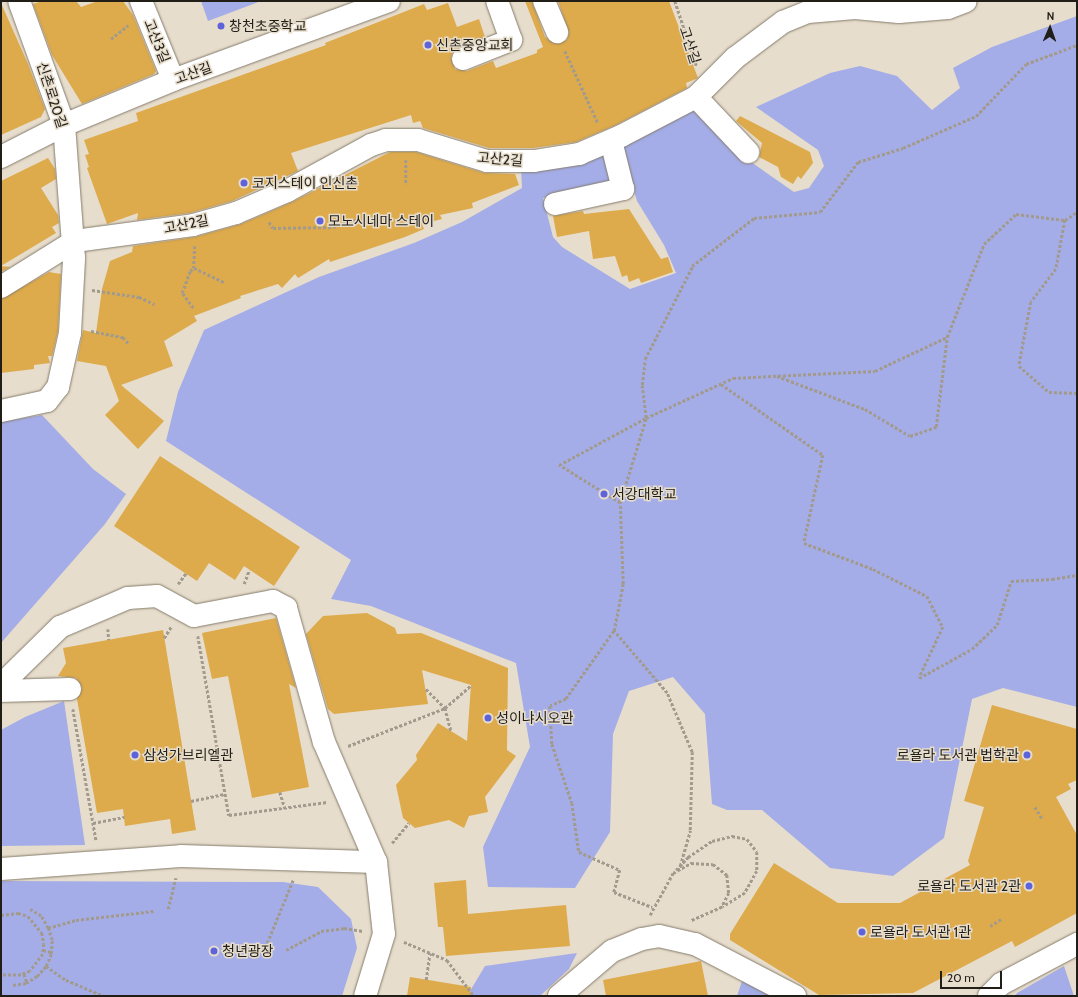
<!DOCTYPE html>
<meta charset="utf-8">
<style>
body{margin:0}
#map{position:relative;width:1078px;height:997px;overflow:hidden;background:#e7ddcc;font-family:Cabin,"Noto Sans KR",sans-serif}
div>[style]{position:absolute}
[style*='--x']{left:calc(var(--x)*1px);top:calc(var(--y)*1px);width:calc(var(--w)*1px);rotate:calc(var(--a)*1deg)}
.green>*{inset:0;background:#a4ade7}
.building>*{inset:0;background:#ddaa4c}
.path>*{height:2.5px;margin-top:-1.25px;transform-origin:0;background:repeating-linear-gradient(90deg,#a29a8d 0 3px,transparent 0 5px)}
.roads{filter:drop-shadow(0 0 1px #847b6b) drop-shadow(0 0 1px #847b6b)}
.minor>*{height:22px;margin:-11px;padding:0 11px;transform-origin:11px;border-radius:11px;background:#fff}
.dots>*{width:11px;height:11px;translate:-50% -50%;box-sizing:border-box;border:2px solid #e7ddcc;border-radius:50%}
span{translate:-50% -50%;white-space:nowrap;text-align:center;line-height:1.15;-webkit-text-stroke:3px #e7ddcc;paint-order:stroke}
.poi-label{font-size:14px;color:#211e18}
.left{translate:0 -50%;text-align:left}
.right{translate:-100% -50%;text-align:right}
.street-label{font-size:14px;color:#211e18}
.frame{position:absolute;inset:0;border:2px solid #211e18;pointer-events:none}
.north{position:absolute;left:1030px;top:8px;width:40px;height:40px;-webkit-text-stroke:3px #e7ddcc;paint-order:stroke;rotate:2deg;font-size:11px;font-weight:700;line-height:16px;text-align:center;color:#211e18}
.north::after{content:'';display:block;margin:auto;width:14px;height:18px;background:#211e18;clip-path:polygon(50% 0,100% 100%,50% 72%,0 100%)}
.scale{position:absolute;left:940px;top:971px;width:62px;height:18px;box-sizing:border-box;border:2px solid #211e18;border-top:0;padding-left:5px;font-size:12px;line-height:14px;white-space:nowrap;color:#211e18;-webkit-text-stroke:3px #e7ddcc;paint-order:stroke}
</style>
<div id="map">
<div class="green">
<div style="clip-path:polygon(201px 1px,261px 1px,208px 21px)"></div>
<div style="clip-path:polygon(1077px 16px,1077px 707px,1003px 688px,972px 699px,944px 838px,893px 876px,830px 868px,762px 810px,727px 810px,712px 804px,705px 714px,673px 677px,629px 691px,613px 734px,610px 832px,575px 888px,488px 887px,483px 847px,530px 747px,516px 663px,371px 606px,331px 599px,351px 560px,166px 441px,178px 392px,204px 330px,319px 277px,414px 243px,462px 222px,522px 188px,521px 169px,608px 150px,616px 183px,543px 198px,553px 237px,562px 247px,630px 289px,676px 273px,664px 245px,637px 201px,620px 145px,664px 126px,696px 107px,731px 148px,794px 192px,809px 188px,824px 166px,818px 150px,756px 107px,830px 73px,860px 66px,897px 76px,932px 110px,960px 88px,953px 68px,992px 47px)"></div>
<div style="clip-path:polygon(42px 415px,93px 469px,126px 494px,105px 524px,1px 643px,1px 422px)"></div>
<div style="clip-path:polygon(64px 701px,85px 845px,1px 846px,1px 730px,25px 717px)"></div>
<div style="clip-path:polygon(1px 881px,283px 882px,318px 887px,351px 919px,357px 948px,342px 996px,1px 996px)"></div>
<div style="clip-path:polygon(577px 953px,569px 969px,540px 996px,467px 996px,485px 966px)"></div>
<div style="clip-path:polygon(1064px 966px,1074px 996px,1015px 996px,1017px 993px)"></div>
<div style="clip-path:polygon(743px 978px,776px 996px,737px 996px)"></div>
</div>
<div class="building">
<div style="clip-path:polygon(42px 1px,76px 1px,81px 7px,98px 1px,123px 1px,133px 15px,156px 71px,154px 74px,82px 104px,52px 55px,33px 4px)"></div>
<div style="clip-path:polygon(525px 1px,532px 1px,545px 37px,556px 44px,567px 40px,569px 33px,558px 1px,669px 1px,698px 78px,686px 83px,687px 88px,616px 125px,576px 142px,533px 148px,489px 148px,423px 128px,420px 121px,413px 123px,411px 115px,291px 153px,298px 171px,232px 201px,190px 213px,137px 220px,138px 213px,107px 224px,87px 168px,89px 167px,85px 155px,89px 154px,84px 140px,138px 121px,136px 113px,326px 45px,325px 43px,424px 4px,427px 10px,448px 3px,457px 27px,479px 19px,485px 37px,453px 51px,451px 58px,455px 69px,467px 71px,493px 61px,496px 68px,537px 53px,537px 50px,543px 47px)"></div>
<div style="clip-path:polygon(1px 3px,28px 64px,45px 109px,41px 117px,1px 135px)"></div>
<div style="clip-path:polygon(740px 116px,810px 152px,813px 163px,801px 179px,798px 176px,793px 184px,781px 177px,778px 167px,759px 157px,762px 143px,736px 121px)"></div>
<div style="clip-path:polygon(390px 152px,416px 152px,484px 173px,515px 174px,519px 185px,472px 203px,473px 208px,440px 215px,442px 219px,422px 224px,424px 229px,405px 237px,330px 262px,329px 259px,298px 278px,295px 274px,282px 288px,278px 284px,240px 296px,241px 298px,194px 316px,197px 321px,164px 341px,173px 366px,121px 385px,164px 421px,138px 449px,105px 415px,119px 401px,106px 366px,77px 361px,83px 330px,96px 333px,102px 289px,110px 261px,132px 252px,133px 246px,195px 237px,241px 224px,292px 202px)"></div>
<div style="clip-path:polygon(48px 158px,55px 169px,56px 179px,41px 188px,58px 215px,59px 223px,52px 227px,56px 233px,1px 266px,10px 267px,1px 272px,1px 181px)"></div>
<div style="clip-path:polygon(629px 209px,661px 259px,668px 257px,673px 272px,641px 283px,639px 278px,629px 282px,627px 275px,622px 277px,615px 256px,593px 259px,589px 231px,557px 237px,553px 216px,583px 211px,584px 214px)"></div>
<div style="clip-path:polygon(49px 272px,61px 274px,58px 331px,52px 356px,48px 356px,50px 363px,34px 365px,34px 369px,1px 373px,1px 299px)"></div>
<div style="clip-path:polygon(160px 456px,300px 547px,274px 586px,244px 566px,235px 580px,209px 563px,197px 581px,114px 526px)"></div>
<div style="clip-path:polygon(367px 613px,395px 628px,397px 634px,421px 633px,508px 668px,507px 750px,516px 756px,485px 797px,488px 812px,469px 816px,464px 828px,449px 820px,415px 828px,403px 818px,396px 785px,417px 760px,416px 755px,438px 723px,467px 741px,471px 685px,422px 670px,428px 704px,334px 714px,328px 709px,306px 634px,323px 616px)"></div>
<div style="clip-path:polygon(276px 618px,296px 688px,289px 684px,309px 787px,252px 798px,228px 676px,212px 679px,202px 633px)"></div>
<div style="clip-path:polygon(163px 630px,196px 830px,172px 834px,170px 819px,125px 826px,123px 809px,97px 813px,77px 699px,82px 688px,76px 678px,58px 676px,66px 663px,63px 648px)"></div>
<div style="clip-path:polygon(992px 705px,1077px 729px,1077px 780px,1068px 784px,1071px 789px,1056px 797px,1077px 835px,1077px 913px,1015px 947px,1012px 941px,913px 993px,819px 995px,730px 940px,730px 934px,774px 863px,838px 903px,900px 903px,970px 865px,968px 861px,984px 807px,964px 801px)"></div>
<div style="clip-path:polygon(466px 880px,468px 914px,566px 905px,570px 946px,446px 956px,443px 927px,438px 927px,434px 883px)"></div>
<div style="clip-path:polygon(701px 961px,708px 996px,606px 996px,603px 980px)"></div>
<div style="clip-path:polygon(410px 977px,471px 987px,470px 996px,407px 996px)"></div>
</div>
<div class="path">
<div style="--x:675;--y:1;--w:70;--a:71.6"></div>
<div style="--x:111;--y:39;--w:22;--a:-39"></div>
<div style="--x:565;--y:51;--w:79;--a:65.4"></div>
<div style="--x:406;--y:160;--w:25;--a:90"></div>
<div style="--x:1065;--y:220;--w:50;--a:100.4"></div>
<div style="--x:1056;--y:269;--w:41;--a:127.1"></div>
<div style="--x:1031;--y:302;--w:65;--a:100.6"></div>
<div style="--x:1019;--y:366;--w:40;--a:41"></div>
<div style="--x:1049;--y:392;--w:28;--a:2"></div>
<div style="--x:269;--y:222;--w:7;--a:56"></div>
<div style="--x:273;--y:228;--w:60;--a:-1"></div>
<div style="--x:333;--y:227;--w:28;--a:-19"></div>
<div style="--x:195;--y:246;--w:22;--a:93"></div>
<div style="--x:194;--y:268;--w:35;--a:25"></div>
<div style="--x:692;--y:266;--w:78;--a:-37.7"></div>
<div style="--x:754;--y:218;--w:66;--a:-5.2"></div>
<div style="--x:820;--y:212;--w:63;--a:-52.8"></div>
<div style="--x:858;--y:162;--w:47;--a:-17.3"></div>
<div style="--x:903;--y:148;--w:80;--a:-23.7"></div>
<div style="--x:976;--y:116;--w:72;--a:-46.1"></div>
<div style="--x:1026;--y:64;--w:54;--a:-20.4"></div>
<div style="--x:92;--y:290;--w:48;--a:8.5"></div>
<div style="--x:139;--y:297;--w:17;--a:25"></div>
<div style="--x:193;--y:308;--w:19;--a:-126"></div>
<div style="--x:182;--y:293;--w:23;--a:-70"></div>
<div style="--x:190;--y:271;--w:5;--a:-37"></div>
<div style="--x:91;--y:331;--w:33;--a:11"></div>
<div style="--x:123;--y:337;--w:9;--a:49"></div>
<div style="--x:777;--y:376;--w:94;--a:20.6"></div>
<div style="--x:865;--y:409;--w:52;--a:31"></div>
<div style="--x:910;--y:436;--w:28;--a:-19"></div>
<div style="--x:936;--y:427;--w:91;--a:-83"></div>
<div style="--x:721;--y:384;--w:124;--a:34.8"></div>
<div style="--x:823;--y:455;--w:90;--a:102.2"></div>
<div style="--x:804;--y:543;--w:74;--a:20.6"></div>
<div style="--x:873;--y:569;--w:60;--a:26.6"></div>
<div style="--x:927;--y:596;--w:35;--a:63"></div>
<div style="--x:943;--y:627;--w:56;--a:115.2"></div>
<div style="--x:919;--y:678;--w:60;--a:-28.7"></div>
<div style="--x:972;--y:649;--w:35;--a:-44"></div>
<div style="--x:997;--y:625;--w:46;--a:-72.3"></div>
<div style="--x:1011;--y:581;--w:41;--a:-2.8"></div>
<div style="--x:1052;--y:579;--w:25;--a:-9"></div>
<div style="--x:620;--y:503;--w:72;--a:-148.1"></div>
<div style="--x:559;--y:465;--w:99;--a:-28.4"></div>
<div style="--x:646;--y:418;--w:33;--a:-97"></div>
<div style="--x:642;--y:385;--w:26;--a:-83"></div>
<div style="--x:645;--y:359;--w:106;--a:-62.9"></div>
<div style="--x:178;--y:584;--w:14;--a:-54"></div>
<div style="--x:244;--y:584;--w:15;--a:-70"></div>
<div style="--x:108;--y:629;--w:11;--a:85"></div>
<div style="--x:614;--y:631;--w:83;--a:125.2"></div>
<div style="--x:566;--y:699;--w:17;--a:156"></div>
<div style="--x:550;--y:706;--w:38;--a:87"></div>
<div style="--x:552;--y:744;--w:62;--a:71.3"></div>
<div style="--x:572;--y:803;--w:49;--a:81.9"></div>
<div style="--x:579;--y:852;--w:45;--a:23.7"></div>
<div style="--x:620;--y:870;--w:23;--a:105"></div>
<div style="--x:614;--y:892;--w:41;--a:21.5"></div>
<div style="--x:198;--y:636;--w:182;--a:80.2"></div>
<div style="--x:229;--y:815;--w:99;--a:-7.6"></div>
<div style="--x:164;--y:638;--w:13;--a:-58"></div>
<div style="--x:426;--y:689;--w:27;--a:45"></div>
<div style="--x:445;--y:708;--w:24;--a:75"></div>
<div style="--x:73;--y:709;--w:133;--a:80"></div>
<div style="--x:348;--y:746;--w:104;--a:-21.4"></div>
<div style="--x:445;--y:708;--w:35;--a:-41"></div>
<div style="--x:280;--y:792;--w:17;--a:73"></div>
<div style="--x:191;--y:801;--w:35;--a:-12"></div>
<div style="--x:1035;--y:807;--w:13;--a:58"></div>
<div style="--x:93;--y:823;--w:32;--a:-11"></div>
<div style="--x:392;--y:843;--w:26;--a:-50"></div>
<div style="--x:680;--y:866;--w:37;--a:-74"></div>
<div style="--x:690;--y:830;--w:78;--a:-88.5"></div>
<div style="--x:692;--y:752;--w:64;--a:-113"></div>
<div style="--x:667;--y:693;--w:82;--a:-130.5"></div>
<div style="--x:614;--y:631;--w:48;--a:-79.2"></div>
<div style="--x:623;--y:584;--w:81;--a:-92.1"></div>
<div style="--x:620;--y:503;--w:89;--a:-73"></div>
<div style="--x:646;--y:418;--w:96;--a:-24.7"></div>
<div style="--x:733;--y:378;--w:142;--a:-2.8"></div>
<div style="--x:875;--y:371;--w:80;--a:-25.3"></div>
<div style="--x:947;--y:337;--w:100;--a:-68.3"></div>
<div style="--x:984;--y:244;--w:44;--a:-43.2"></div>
<div style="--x:1016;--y:214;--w:49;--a:7"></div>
<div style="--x:1065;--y:220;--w:14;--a:-34"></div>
<div style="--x:676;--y:870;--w:18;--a:-47"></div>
<div style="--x:688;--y:857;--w:29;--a:-34"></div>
<div style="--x:712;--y:841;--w:21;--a:-14"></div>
<div style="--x:732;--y:836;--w:15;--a:11"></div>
<div style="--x:747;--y:839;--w:16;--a:52"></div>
<div style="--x:757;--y:852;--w:19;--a:90"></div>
<div style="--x:757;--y:871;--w:25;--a:119"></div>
<div style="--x:745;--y:893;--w:26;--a:148"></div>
<div style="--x:168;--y:909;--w:32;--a:-76"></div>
<div style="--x:1;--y:915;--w:17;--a:-7"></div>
<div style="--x:18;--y:913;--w:10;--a:17"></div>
<div style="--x:28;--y:916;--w:22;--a:51"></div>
<div style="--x:42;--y:933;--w:11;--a:80"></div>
<div style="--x:44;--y:944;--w:10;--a:96"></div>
<div style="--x:43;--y:954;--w:21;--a:127"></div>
<div style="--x:30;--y:971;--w:10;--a:156"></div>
<div style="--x:21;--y:975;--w:20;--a:180"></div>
<div style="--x:650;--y:915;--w:48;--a:-61.3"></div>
<div style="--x:673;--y:873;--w:21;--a:-29"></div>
<div style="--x:691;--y:863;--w:22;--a:3"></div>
<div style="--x:713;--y:864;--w:18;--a:38"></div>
<div style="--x:727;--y:875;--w:18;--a:84"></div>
<div style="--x:729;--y:893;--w:16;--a:117"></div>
<div style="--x:722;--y:907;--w:34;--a:156"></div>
<div style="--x:990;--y:926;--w:13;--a:-32"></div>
<div style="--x:48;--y:928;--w:29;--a:-16"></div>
<div style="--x:76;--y:920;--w:78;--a:-6.7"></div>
<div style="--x:404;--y:942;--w:47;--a:22.7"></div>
<div style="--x:447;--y:960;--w:45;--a:53.1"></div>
<div style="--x:267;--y:943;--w:68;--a:-67.6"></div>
<div style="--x:43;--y:950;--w:8;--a:14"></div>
<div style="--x:286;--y:950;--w:40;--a:-28"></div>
<div style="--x:321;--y:931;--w:23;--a:-7"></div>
<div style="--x:344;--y:928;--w:19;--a:9"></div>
<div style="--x:46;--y:966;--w:24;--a:35"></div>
<div style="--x:66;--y:980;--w:41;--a:22.8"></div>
<div style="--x:24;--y:974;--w:9;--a:69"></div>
<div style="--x:426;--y:980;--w:27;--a:-82"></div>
<div style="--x:13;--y:985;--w:13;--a:-9"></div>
<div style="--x:26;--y:983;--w:13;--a:-32"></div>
<div style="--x:37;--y:976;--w:13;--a:-48"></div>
<div style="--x:46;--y:966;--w:13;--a:-67"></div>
<div style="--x:51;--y:954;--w:14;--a:-86"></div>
<div style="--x:52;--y:940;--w:13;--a:-108"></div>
<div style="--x:48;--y:928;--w:14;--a:-120"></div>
<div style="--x:41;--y:916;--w:13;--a:-148"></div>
</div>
<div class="roads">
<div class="minor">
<div style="--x:141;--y:1;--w:85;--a:67.9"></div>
<div style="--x:544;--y:1;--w:34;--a:67"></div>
<div style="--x:463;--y:59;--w:52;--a:-21.6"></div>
<div style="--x:511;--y:40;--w:41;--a:-109.7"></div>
<div style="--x:696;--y:97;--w:76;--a:46.6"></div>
<div style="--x:1;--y:157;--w:71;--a:-26.9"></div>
<div style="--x:64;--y:125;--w:118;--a:-22.4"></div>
<div style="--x:173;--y:80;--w:230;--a:-20.1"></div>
<div style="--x:555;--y:204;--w:70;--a:-12.4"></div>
<div style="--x:623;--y:189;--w:49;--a:-104"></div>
<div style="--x:1;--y:287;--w:87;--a:-31.9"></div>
<div style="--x:75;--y:241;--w:119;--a:-7.7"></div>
<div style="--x:193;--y:225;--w:45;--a:-15.6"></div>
<div style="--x:236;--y:213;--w:56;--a:-23.3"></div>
<div style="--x:287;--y:191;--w:96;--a:-28.7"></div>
<div style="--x:371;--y:145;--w:16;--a:-18"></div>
<div style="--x:386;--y:140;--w:32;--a:0"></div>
<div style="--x:418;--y:140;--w:72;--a:16.9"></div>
<div style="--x:487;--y:161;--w:47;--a:0"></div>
<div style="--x:534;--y:161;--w:46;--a:-8.8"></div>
<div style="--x:579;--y:154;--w:46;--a:-23.2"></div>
<div style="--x:621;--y:136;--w:85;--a:-27.5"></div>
<div style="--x:696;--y:97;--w:55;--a:-45"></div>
<div style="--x:735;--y:58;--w:60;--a:-36.9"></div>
<div style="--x:783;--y:22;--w:27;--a:-22"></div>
<div style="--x:808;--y:12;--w:47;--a:-4.9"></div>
<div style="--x:855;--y:8;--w:44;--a:5.2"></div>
<div style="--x:899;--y:12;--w:49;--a:-4.7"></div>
<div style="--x:948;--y:8;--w:19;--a:-21"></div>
<div style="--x:1;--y:411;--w:47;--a:-12.3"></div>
<div style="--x:47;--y:401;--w:18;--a:-52"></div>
<div style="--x:58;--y:387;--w:55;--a:-77.5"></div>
<div style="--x:70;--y:333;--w:75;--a:-86.9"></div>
<div style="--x:74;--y:258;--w:133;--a:-94.3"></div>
<div style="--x:64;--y:125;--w:132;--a:-109.9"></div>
<div style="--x:1;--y:685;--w:83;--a:-44.5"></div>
<div style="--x:60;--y:627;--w:74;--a:-23.1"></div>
<div style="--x:128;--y:598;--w:29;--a:-4"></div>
<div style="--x:157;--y:596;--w:42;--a:28.4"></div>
<div style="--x:194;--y:616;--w:80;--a:-10.8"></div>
<div style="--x:273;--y:601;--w:15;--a:28"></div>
<div style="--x:286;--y:608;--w:139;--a:74.2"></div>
<div style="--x:324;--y:742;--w:131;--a:66.6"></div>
<div style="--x:1;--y:691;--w:69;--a:-1.7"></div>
<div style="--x:1;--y:869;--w:180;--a:-4.1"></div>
<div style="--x:181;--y:856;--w:195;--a:1.8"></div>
<div style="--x:376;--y:862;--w:72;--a:83.7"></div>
<div style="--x:384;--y:934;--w:65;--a:107"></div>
<div style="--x:559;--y:996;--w:70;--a:-40.3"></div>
<div style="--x:612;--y:951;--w:32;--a:-22"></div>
<div style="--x:642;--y:939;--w:17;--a:-10"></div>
<div style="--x:659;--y:936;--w:37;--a:13"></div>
<div style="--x:695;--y:944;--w:113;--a:27.5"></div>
<div style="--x:989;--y:996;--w:17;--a:-45"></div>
<div style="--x:1001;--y:984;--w:86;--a:-27.8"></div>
</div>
</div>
<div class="dots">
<div style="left:221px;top:26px;background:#5e63db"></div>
<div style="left:428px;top:45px;background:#5e63db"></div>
<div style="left:244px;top:183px;background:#5e63db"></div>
<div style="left:320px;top:221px;background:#5e63db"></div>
<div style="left:604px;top:494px;background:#5e63db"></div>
<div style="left:488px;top:718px;background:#5e63db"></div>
<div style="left:135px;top:755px;background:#5e63db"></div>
<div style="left:1027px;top:755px;background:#5e63db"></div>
<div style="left:1029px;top:886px;background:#5e63db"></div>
<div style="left:862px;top:932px;background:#5e63db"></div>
<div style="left:214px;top:951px;background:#5e63db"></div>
</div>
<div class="poi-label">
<span class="left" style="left:229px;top:26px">창천초중학교</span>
<span class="left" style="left:436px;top:45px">신촌중앙교회</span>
<span class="left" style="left:252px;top:183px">코지스테이 인신촌</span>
<span class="left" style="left:328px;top:221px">모노시네마 스테이</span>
<span class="left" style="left:612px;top:494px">서강대학교</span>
<span class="left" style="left:496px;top:718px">성이냐시오관</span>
<span class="left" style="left:143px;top:755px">삼성가브리엘관</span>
<span class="right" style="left:1019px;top:755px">로욜라 도서관 법학관</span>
<span class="right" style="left:1021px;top:886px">로욜라 도서관 2관</span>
<span class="left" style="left:870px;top:932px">로욜라 도서관 1관</span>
<span class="left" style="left:222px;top:951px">청년광장</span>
</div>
<div class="street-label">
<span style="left:157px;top:41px;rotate:68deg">고산3길</span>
<span style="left:690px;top:45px;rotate:72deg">고산길</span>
<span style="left:193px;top:73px;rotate:-20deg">고산길</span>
<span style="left:52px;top:95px;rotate:72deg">신촌로20길</span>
<span style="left:500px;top:159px;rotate:5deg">고산2길</span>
<span style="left:186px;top:224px;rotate:-11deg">고산2길</span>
</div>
<div class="frame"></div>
<div class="north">N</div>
<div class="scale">20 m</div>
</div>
